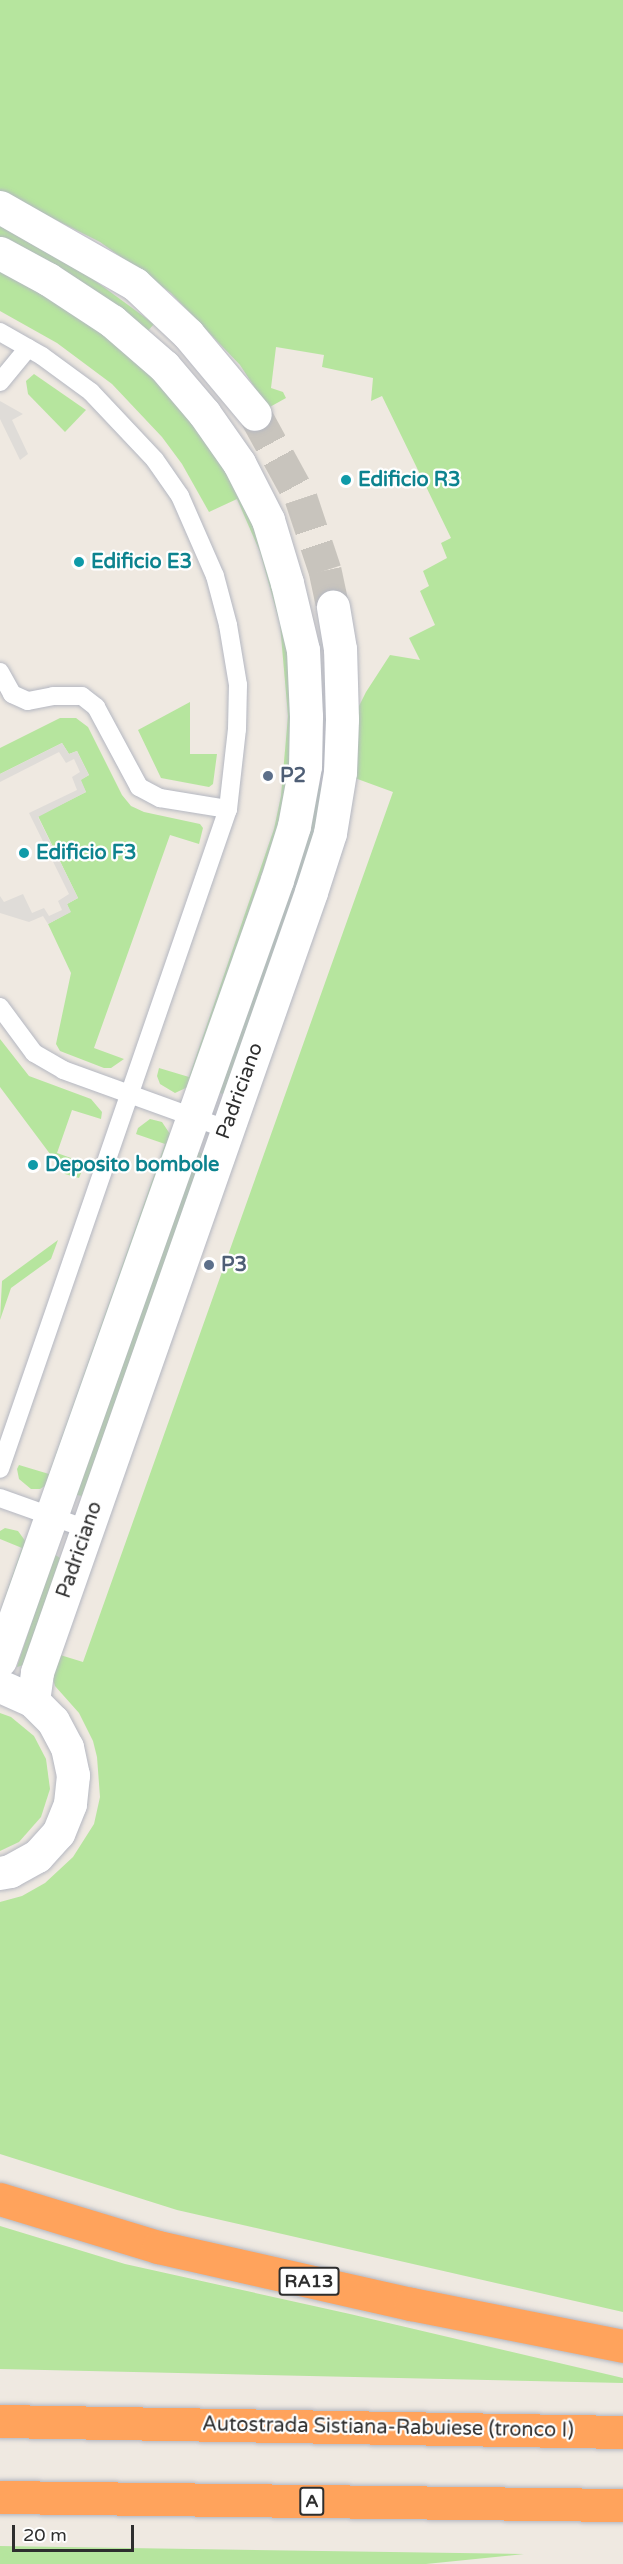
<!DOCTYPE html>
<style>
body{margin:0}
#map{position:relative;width:623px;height:2564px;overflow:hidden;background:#efe9e1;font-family:"Varela Round",sans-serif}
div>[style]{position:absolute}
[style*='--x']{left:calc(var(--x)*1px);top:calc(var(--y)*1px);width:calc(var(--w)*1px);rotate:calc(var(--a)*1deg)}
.green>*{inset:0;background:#b6e59e}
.plaza>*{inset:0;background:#dfdcd8}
.street-tunnel>*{height:33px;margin-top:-16.5px;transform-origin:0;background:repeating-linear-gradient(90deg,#c8c4bd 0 33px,transparent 0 49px)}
.roads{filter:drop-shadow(0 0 2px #b4b7c1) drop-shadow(0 0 2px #b4b7c1)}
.lane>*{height:18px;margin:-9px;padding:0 9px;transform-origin:9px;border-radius:9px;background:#fff}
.street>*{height:33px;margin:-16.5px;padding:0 16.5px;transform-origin:16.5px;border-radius:16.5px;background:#fff}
.highway>*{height:33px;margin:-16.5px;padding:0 16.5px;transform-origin:16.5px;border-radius:16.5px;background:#ffa35c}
.dots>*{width:16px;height:16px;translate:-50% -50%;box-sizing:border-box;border:3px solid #fff;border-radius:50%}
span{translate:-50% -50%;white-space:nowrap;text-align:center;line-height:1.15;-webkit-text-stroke:4.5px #fff;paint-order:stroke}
.shield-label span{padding:2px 4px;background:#fff;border:2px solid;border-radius:4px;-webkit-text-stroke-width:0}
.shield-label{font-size:18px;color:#2e2e2e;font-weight:700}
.culture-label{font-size:20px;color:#0d838f;font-weight:700}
.left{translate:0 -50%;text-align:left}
.service-label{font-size:20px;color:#4e5e75;font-weight:700}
.street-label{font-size:20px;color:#2e2e2e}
.scale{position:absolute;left:12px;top:2525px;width:122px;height:27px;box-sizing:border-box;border:3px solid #2e2e2e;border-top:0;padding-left:8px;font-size:18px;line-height:21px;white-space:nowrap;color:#2e2e2e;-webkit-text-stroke:4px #fff;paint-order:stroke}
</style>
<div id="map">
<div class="green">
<div style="clip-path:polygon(0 0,623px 0,623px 2312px,177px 2210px,0 2154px,0 1902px,22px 1896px,45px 1883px,73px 1857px,94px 1824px,100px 1797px,97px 1757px,93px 1741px,79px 1713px,55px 1686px,52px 1676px,57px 1654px,83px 1662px,393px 792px,352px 777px,354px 716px,366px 692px,390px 655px,420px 660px,409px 638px,435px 625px,420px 591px,429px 586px,423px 571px,447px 558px,441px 543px,451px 538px,382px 396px,371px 401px,373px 378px,322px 367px,324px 355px,276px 347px,271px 388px,283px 392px,286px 398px,268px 408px,240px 365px,171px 293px,100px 242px,0 192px)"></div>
<div style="clip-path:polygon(0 226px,90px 277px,154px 324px,146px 333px,0 239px)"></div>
<div style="clip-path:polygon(0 268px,56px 299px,136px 359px,209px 443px,258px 530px,290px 649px,293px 741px,283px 811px,190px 1086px,175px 1093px,160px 1084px,157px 1076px,159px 1068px,189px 1077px,274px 829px,281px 796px,288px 716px,280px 624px,260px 552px,237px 499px,209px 512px,182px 464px,162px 437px,112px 384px,57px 343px,0 311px)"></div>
<div style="clip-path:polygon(34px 374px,86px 410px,65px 432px,28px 394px,26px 381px)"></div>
<div style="clip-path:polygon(190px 702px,190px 754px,217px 754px,213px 784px,209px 787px,161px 778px,138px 730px)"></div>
<div style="clip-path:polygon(60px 718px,76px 718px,88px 727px,122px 795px,131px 806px,144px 812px,200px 824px,203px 828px,199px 844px,170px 835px,94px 1048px,124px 1059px,111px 1068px,104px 1068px,60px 1051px,56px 1044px,71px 973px,48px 924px,70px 912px,67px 904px,78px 898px,38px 816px,86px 792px,80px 780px,89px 775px,77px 751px,69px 754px,62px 743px,0 774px,0 748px)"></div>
<div style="clip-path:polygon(313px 784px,325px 785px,318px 823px,224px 1093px,222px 1094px,217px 1091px)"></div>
<div style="clip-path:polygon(0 1039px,29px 1076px,91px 1099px,102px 1112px,101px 1119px,72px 1110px,57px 1153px,85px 1163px,79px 1178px,65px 1174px,0 1087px)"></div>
<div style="clip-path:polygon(150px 1119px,162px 1122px,170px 1134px,48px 1484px,40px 1489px,31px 1489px,19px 1479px,17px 1469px,19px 1465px,49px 1474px,165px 1144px,136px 1134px,138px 1128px)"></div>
<div style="clip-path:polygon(197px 1151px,203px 1154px,82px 1496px,77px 1495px,74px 1492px)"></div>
<div style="clip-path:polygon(58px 1240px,51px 1259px,11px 1288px,0 1320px,2px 1281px)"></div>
<div style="clip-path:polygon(5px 1528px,18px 1531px,26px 1542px,0 1612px,22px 1548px,0 1539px,0 1531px)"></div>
<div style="clip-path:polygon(54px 1554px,60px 1558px,24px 1665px,17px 1667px)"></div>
<div style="clip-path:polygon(0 1713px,11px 1717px,34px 1736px,46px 1759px,50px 1789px,41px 1817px,19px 1842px,0 1851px)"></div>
<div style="clip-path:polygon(0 2226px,125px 2264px,350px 2314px,623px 2378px,623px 2383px,0 2369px)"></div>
<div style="clip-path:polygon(0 2546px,524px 2554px,426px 2564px,0 2564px)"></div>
</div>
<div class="plaza">
<div style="clip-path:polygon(0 401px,23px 414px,12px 420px,28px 454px,20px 460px,0 419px)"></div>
<div style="clip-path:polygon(62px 743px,69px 754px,77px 751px,89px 775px,81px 780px,86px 792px,38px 817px,78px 898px,67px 904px,71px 912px,48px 924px,43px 916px,29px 922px,0 913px,0 896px,4px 902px,23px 894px,32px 913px,44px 908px,49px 916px,62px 910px,58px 901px,69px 894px,29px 813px,77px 790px,72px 777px,80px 772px,74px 759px,66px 763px,59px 752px,0 782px,0 774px)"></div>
</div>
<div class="street-tunnel">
<div style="--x:255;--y:414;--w:96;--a:61.3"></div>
<div style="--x:301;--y:498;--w:76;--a:71.6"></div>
<div style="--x:325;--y:570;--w:38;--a:78"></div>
</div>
<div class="roads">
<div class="lane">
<div style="--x:0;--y:332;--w:48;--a:29.7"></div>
<div style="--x:42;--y:356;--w:61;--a:36.3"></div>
<div style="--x:91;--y:392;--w:93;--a:46.7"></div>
<div style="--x:155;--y:460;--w:44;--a:55.2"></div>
<div style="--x:180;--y:496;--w:87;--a:66.4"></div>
<div style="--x:215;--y:576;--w:51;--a:75.1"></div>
<div style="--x:228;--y:625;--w:61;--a:80.5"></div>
<div style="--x:238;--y:685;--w:44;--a:91.3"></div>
<div style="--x:237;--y:729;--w:81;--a:96.4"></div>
<div style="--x:228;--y:809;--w:698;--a:109.06"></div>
<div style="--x:0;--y:382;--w:44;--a:-50.5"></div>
<div style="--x:0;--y:672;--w:25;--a:61"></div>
<div style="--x:12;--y:694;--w:17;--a:24"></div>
<div style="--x:28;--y:701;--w:25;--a:-11"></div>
<div style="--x:53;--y:696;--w:29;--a:0"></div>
<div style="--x:82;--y:696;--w:18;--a:38"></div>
<div style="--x:96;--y:707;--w:91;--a:61.7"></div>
<div style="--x:139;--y:787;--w:24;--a:28"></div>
<div style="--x:160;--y:798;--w:69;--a:9.2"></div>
<div style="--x:0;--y:1007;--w:57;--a:53.5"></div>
<div style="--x:34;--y:1053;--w:34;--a:30"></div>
<div style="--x:63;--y:1070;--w:173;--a:19.9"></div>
<div style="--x:0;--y:1498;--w:92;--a:19.6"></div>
</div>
<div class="street">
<div style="--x:0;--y:207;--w:155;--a:29.7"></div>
<div style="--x:135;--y:284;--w:73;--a:43.3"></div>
<div style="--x:188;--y:334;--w:104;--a:50.1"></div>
<div style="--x:0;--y:253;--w:55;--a:28.4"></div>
<div style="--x:48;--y:279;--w:77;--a:33.3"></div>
<div style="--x:112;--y:321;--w:69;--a:40.9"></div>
<div style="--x:164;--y:366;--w:62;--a:49.6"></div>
<div style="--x:204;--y:413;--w:61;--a:55"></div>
<div style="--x:239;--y:463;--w:64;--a:63"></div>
<div style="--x:268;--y:520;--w:66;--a:73.2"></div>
<div style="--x:287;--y:583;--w:69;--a:76.6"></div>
<div style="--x:303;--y:650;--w:66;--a:87.4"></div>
<div style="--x:306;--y:716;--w:50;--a:91.1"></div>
<div style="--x:305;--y:766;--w:61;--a:100.4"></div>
<div style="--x:294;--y:826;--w:57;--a:107.5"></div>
<div style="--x:277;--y:880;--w:828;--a:109.55"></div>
<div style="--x:0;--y:1686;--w:36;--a:24"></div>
<div style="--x:33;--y:1701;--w:28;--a:45"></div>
<div style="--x:53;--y:1721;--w:30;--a:62"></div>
<div style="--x:67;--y:1747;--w:29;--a:78"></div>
<div style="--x:73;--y:1775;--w:29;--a:96"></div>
<div style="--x:70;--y:1804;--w:31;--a:112"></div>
<div style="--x:58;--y:1833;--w:31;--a:132"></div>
<div style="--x:37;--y:1856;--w:31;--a:151"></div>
<div style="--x:10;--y:1871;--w:10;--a:169"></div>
<div style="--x:33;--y:1701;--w:29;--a:-82"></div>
<div style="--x:37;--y:1672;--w:827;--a:-70.64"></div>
<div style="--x:311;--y:892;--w:62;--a:-72.1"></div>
<div style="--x:330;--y:833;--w:62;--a:-80.7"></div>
<div style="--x:340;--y:772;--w:53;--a:-87.8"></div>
<div style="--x:342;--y:719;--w:70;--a:-91.6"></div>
<div style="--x:340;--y:649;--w:43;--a:-99.5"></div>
</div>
<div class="highway">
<div style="--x:0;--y:2199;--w:165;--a:16.9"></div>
<div style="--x:158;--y:2247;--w:259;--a:12.7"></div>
<div style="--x:411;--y:2304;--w:216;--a:11.2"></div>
<div style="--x:0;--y:2421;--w:623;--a:1.01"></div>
<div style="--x:0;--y:2497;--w:623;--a:0.74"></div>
</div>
</div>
<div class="dots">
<div style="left:346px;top:480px;background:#0f9aa8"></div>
<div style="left:79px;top:562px;background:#0f9aa8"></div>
<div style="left:268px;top:776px;background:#5c6f8a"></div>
<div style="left:24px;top:853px;background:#0f9aa8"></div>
<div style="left:33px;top:1165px;background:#0f9aa8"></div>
<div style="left:209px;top:1265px;background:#5c6f8a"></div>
</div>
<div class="shield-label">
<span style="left:309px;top:2281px">RA13</span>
<span style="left:312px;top:2501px">A</span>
</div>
<div class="culture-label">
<span class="left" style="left:358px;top:480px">Edificio R3</span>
<span class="left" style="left:91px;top:562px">Edificio E3</span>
<span class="left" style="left:36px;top:853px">Edificio F3</span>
<span class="left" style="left:45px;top:1165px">Deposito bombole</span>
</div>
<div class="service-label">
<span class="left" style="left:280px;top:776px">P2</span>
<span class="left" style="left:221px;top:1265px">P3</span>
</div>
<div class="street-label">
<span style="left:240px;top:1091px;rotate:-70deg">Padriciano</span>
<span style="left:80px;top:1550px;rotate:-71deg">Padriciano</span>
<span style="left:388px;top:2428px;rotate:1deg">Autostrada Sistiana-Rabuiese (tronco I)</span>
</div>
<div class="scale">20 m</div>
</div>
